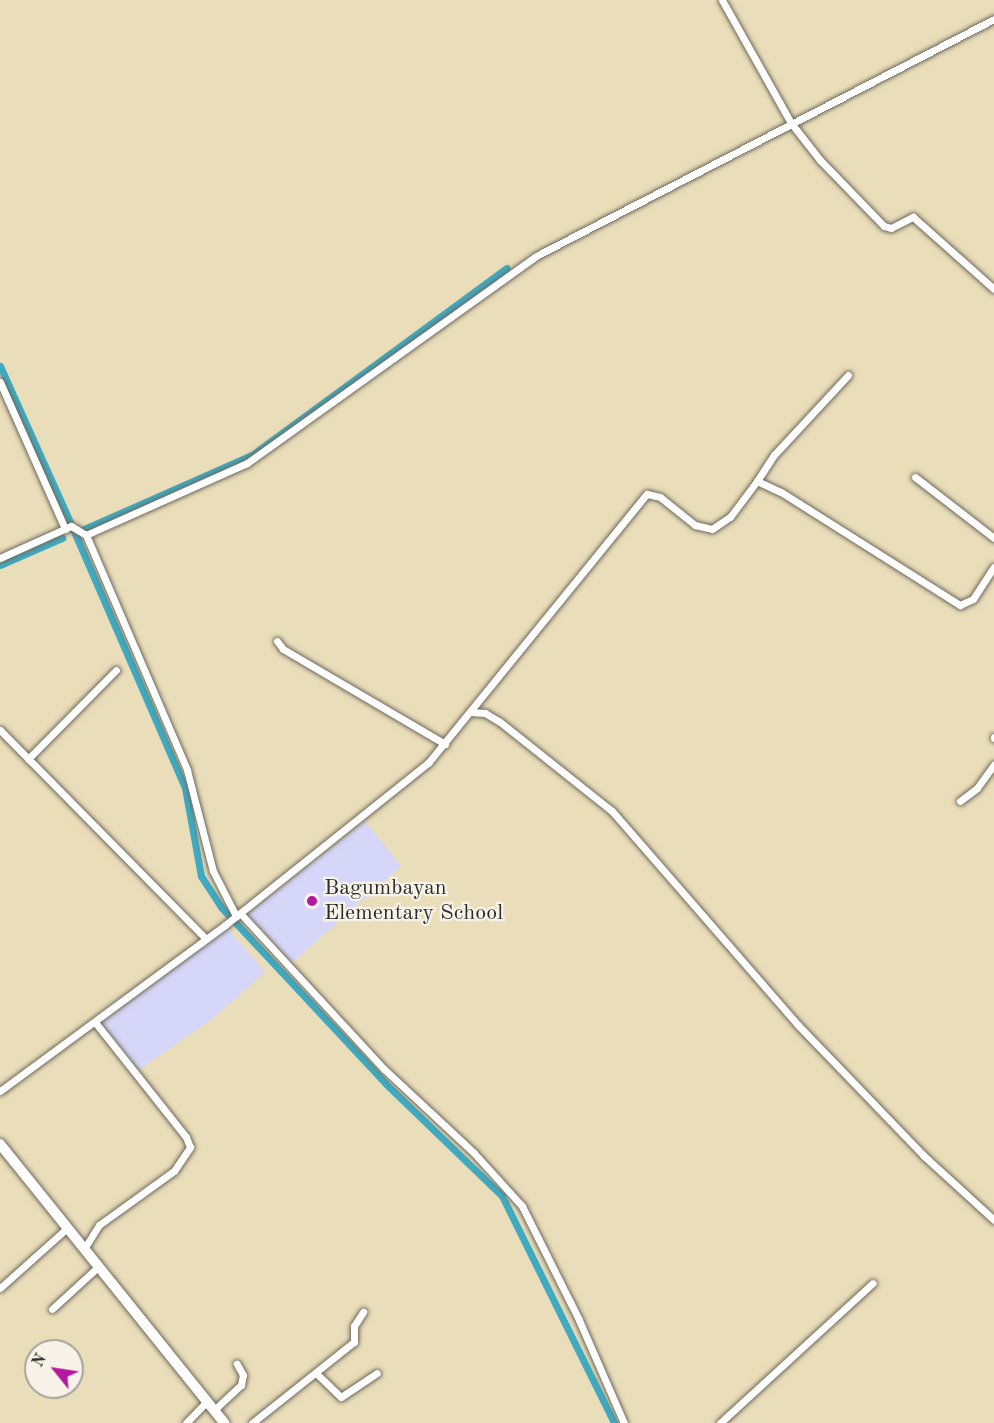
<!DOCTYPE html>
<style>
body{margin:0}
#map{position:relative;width:994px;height:1423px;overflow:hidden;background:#eaddb9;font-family:"Old Standard TT",serif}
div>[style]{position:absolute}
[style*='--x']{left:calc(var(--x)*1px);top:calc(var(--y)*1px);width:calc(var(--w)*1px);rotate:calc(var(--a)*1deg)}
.built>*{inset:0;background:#d6d7f8}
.canal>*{height:7px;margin:-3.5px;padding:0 3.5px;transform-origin:3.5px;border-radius:3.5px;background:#40aac0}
.roads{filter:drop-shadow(0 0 2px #6e695d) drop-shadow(0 0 2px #6e695d)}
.minor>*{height:7px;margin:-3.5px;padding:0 3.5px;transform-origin:3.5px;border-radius:3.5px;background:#fff}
.secondary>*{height:10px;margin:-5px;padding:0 5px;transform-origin:5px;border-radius:5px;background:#fff}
.dots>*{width:16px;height:16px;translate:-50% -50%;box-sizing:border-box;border:3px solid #f7f3e8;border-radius:50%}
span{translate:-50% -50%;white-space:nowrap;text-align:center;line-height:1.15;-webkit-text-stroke:4.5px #f7f3e8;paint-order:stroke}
.poi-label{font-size:22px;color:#2b2b2b}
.left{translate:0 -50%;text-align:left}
.north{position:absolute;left:24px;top:1339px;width:60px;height:60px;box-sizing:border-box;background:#f7f3e8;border:2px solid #a5a39c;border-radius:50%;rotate:300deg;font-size:16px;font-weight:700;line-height:24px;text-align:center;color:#2b2b2b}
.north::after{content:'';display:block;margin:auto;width:21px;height:27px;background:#b5179e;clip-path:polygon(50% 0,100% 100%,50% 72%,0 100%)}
</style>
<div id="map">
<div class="built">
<div style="clip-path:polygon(365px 821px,401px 866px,293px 962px,246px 915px)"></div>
<div style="clip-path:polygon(227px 928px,265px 972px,212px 1019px,136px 1072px,98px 1025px)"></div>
</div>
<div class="canal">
<div style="--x:0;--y:366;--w:171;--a:65.8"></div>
<div style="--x:73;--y:529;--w:282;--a:66.6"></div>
<div style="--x:185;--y:788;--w:89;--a:79.7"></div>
<div style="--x:201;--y:876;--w:37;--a:57"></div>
<div style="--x:221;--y:907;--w:242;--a:47"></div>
<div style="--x:386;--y:1084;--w:161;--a:44"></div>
<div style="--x:502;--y:1196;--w:253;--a:63.7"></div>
<div style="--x:84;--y:529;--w:184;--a:-23.8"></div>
<div style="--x:252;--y:455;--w:316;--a:-36.3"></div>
<div style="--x:0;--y:565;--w:68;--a:-23.5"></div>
</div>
<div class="roads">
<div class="minor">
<div style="--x:722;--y:0;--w:141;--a:60.7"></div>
<div style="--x:791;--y:123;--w:47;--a:51.9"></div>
<div style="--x:820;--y:160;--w:92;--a:45.9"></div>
<div style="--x:884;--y:226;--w:7;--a:16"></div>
<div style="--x:891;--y:228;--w:25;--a:-27"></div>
<div style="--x:913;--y:217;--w:108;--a:41.6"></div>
<div style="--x:0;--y:382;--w:161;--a:66.1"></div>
<div style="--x:915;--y:477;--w:100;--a:37.7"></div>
<div style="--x:757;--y:481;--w:31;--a:-57"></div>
<div style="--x:774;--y:455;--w:109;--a:-47.2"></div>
<div style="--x:86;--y:535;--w:256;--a:66.7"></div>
<div style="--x:187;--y:770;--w:104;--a:75.6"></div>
<div style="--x:213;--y:871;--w:51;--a:62.9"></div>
<div style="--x:0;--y:558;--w:78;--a:-24.3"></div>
<div style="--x:71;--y:526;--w:17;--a:31"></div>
<div style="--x:86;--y:535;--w:176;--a:-24.1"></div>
<div style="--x:247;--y:463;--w:355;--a:-35.6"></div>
<div style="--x:536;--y:256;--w:516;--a:-27.36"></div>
<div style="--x:277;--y:641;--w:10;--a:53"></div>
<div style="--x:283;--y:649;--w:188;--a:30.4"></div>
<div style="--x:470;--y:712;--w:15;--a:4"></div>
<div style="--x:485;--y:713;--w:17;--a:31"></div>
<div style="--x:500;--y:722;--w:143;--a:38.5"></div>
<div style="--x:612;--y:811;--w:284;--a:49"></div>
<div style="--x:798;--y:1025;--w:182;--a:46.1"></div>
<div style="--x:924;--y:1156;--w:95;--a:42.4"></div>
<div style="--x:0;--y:730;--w:293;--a:45.4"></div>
<div style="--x:994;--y:737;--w:1;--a:90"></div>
<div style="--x:28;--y:759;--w:125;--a:-45.3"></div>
<div style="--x:960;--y:801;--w:21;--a:-37"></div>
<div style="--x:977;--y:788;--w:29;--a:-54"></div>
<div style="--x:240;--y:913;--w:212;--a:47.3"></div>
<div style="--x:384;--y:1069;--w:123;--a:43"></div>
<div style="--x:474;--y:1153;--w:72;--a:47.8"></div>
<div style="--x:522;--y:1206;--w:127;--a:63.4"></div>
<div style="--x:579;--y:1320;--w:112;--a:66.4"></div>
<div style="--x:0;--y:1091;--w:280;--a:-36.4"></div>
<div style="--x:225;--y:925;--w:260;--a:-38.6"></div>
<div style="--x:428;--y:763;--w:347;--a:-50.9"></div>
<div style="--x:647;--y:494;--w:13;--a:13"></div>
<div style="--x:660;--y:497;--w:45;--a:38.7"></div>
<div style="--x:695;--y:525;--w:17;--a:13"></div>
<div style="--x:712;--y:529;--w:22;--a:-34"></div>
<div style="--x:730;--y:517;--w:45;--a:-53.1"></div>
<div style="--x:757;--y:481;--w:26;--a:25"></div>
<div style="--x:781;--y:492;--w:212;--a:32.3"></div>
<div style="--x:960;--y:605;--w:14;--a:-25"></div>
<div style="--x:973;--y:599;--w:38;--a:-57"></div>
<div style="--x:84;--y:1249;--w:28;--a:-58"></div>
<div style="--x:99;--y:1225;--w:92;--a:-35.8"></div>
<div style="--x:174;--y:1171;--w:29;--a:-56"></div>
<div style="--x:190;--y:1147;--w:11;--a:-112"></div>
<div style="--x:186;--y:1137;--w:147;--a:-128.4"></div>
<div style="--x:0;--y:1288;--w:90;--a:-41.8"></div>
<div style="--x:52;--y:1309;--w:62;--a:-42.4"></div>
<div style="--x:317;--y:1374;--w:33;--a:44"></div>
<div style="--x:341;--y:1397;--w:43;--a:-33.7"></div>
<div style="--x:214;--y:1410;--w:37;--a:-43"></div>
<div style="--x:241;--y:1385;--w:10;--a:-79"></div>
<div style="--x:243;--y:1375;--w:13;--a:-119"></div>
<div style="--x:186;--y:1423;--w:30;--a:-46"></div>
<div style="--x:252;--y:1423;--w:130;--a:-38.5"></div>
<div style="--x:354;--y:1342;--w:16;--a:-90"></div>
<div style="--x:354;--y:1326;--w:17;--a:-57"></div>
<div style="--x:720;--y:1423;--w:207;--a:-42.5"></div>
</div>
<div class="secondary">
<div style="--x:0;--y:1144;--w:358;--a:51.2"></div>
</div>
</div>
<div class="dots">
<div style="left:312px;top:901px;background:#b5179e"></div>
</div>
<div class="poi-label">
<span class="left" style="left:324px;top:901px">Bagumbayan<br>Elementary School</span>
</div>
<div class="north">N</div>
</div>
